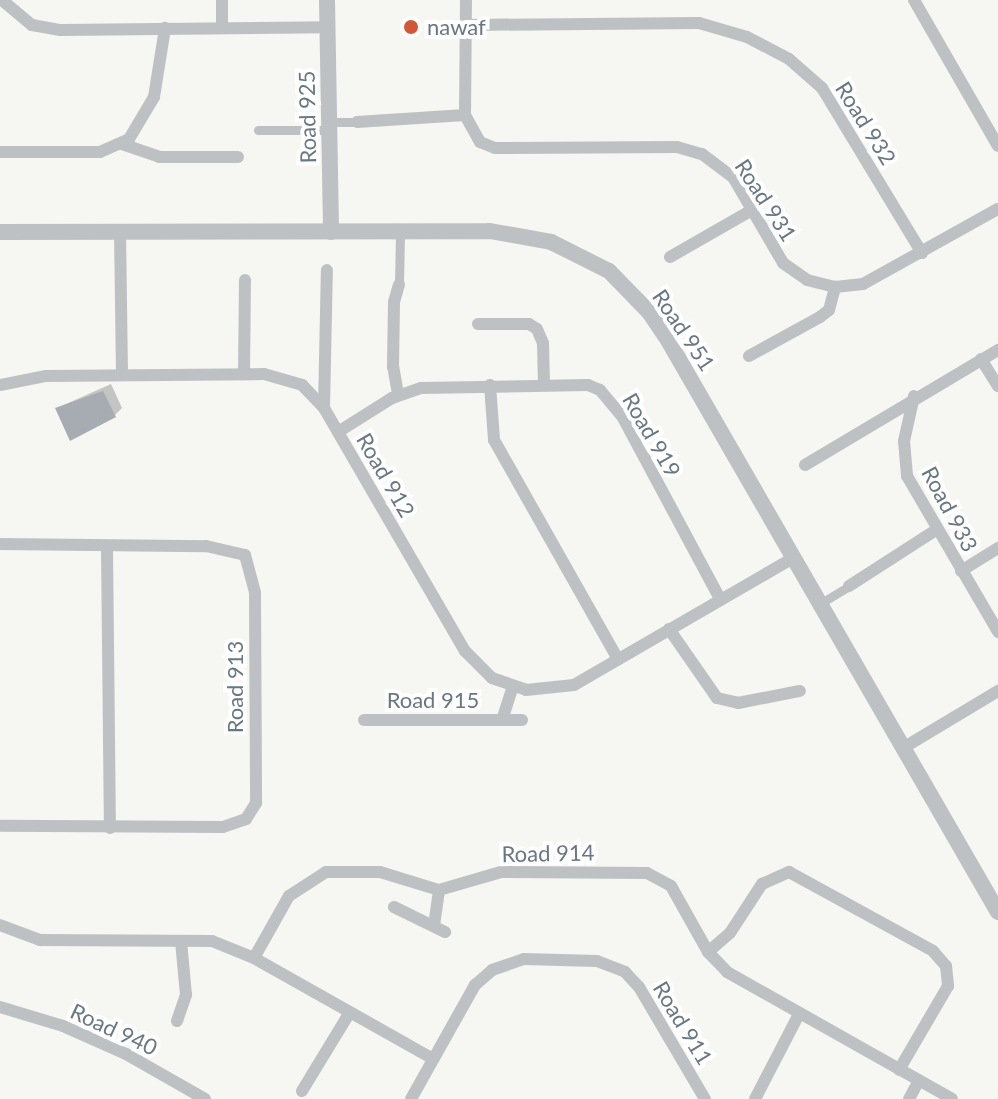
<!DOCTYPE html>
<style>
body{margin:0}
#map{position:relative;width:998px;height:1099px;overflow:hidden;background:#f6f6f3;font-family:Lato,sans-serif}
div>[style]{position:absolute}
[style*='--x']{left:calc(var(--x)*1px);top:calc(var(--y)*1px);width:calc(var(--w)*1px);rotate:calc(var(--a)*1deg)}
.shadow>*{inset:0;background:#0003}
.building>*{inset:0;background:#a6acb1}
.pedestrian>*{height:9px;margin:-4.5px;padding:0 4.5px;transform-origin:4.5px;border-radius:4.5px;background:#bdc1c4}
.minor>*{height:12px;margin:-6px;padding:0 6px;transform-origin:6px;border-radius:6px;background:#bdc1c4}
.tertiary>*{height:16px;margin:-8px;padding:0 8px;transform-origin:8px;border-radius:8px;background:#bdc1c4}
.dots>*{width:22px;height:22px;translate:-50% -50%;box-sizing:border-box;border:4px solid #fff;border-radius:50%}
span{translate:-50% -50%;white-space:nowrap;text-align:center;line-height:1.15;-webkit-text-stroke:8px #fff;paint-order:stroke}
.poi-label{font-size:22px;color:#687781}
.left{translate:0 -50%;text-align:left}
.street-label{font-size:22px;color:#687781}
</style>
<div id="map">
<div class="shadow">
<div style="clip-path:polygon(111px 384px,122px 408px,114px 416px,57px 408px)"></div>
</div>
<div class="building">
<div style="clip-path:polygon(103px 391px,116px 417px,70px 441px,55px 408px)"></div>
</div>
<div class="pedestrian">
<div style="--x:330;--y:122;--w:27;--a:0"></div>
<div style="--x:258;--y:130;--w:72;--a:0"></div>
<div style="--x:399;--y:285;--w:53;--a:-88.9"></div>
<div style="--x:821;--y:603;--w:33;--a:-31"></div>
</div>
<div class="minor">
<div style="--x:2;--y:0;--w:39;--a:40"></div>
<div style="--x:32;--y:25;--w:29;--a:10"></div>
<div style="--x:61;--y:30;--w:266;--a:-0.6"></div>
<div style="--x:222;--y:0;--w:28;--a:90"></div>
<div style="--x:466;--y:0;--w:115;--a:90.5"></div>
<div style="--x:465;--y:115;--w:31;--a:61"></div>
<div style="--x:480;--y:142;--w:16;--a:22"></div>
<div style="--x:495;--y:148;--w:182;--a:-0.3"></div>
<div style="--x:677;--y:147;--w:26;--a:16"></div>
<div style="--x:702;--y:154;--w:39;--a:37"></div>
<div style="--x:733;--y:177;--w:99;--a:59.8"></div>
<div style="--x:783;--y:263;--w:29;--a:35"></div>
<div style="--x:807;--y:280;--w:29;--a:14"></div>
<div style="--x:835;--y:287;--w:28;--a:-6"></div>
<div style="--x:863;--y:284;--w:154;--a:-29.1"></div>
<div style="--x:914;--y:0;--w:168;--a:60.1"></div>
<div style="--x:466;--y:25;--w:233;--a:-0.5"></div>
<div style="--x:699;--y:23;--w:50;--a:16.3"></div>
<div style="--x:747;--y:37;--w:47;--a:27.6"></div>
<div style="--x:789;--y:59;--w:44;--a:41.3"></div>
<div style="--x:822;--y:88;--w:193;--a:58.8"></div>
<div style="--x:357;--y:122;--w:108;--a:-3.7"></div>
<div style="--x:122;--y:144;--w:39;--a:19"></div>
<div style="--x:159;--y:157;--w:79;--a:0"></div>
<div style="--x:0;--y:152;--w:100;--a:0"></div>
<div style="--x:100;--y:152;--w:32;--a:-24"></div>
<div style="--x:129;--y:139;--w:49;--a:-59.2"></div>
<div style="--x:154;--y:97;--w:70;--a:-80.9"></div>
<div style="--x:120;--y:231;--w:144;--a:89.2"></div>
<div style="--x:670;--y:257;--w:95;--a:-29.8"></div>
<div style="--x:478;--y:324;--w:51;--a:0"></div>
<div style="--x:529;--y:324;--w:9;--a:32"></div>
<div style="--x:537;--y:329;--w:15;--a:67"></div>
<div style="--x:543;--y:343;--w:42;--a:88.6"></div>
<div style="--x:749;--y:356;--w:81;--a:-28.8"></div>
<div style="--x:820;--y:317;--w:11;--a:-38"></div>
<div style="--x:829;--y:310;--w:24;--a:-75"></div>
<div style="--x:981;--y:359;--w:32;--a:58"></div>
<div style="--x:244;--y:374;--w:94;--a:-89.4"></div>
<div style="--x:0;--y:385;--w:47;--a:-11.1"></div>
<div style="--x:46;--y:376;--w:218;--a:-0.5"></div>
<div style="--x:264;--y:374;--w:40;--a:16"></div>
<div style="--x:302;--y:385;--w:32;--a:46"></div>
<div style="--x:324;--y:408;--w:281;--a:59.9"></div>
<div style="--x:465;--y:651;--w:38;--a:45"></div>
<div style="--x:492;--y:678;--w:36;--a:19"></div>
<div style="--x:526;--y:690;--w:48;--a:-5.9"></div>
<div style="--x:574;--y:685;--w:255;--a:-30.1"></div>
<div style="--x:490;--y:385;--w:55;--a:85.8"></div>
<div style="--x:494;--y:440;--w:252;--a:60.5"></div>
<div style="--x:398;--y:394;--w:27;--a:-100"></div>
<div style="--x:393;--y:367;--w:65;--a:-89.1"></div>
<div style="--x:394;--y:302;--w:18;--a:-74"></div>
<div style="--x:914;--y:396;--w:46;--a:102.5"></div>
<div style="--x:904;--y:441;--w:35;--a:85"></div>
<div style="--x:907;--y:476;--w:181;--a:59.7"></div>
<div style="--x:324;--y:408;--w:138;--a:-88.8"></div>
<div style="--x:338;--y:432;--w:64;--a:-32.2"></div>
<div style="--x:392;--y:398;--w:31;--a:-19"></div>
<div style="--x:421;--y:388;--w:167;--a:-1"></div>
<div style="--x:588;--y:385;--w:13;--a:23"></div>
<div style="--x:600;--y:390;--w:34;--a:50"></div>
<div style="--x:622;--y:416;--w:208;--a:61.8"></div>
<div style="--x:805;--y:465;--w:225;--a:-30.8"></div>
<div style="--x:0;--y:544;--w:206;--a:0.6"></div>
<div style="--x:206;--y:546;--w:40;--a:13"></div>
<div style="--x:245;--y:555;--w:39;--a:75"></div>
<div style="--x:255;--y:593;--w:210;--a:89.7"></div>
<div style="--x:256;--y:803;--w:19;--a:122"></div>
<div style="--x:246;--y:819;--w:24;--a:161"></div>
<div style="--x:223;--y:827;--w:223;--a:-179.7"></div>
<div style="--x:107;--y:548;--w:280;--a:89.4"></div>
<div style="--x:961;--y:571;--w:44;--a:-31.9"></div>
<div style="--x:849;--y:586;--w:103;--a:-32.8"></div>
<div style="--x:669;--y:629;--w:84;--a:55.2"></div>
<div style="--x:717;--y:698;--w:22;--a:13"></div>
<div style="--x:738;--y:703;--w:63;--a:-11"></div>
<div style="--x:364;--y:720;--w:138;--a:0"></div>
<div style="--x:502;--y:720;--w:35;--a:-72"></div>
<div style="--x:502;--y:720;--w:20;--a:0"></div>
<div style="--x:903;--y:748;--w:111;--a:-31"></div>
<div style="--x:394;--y:907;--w:57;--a:26.1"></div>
<div style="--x:0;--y:925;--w:43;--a:20.6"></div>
<div style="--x:40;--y:940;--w:172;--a:0.3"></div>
<div style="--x:212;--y:941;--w:45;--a:22"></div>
<div style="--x:254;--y:958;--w:206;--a:29.4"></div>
<div style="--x:434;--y:926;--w:36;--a:-82"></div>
<div style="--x:708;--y:952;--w:29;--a:-41"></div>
<div style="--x:730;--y:933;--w:59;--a:-56.9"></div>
<div style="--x:762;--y:884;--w:30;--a:-24"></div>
<div style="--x:789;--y:872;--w:164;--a:28.7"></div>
<div style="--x:933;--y:951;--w:20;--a:49"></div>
<div style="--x:946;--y:966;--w:20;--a:84"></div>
<div style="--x:948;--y:986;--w:97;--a:120.3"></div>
<div style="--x:254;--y:958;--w:71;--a:-60.6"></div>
<div style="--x:289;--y:896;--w:44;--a:-33"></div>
<div style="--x:326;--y:872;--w:54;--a:0"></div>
<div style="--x:380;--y:872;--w:62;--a:17"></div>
<div style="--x:439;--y:890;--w:65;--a:-16.2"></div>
<div style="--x:501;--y:872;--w:146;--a:0.4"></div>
<div style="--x:647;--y:873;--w:27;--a:28"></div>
<div style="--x:671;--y:886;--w:76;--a:60.7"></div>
<div style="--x:708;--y:952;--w:28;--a:46"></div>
<div style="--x:727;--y:972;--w:258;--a:29.4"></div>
<div style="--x:0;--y:1007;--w:66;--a:16.8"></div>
<div style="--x:63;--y:1026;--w:69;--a:24"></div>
<div style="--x:126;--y:1054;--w:91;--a:29.7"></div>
<div style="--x:177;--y:1021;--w:28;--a:-71"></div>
<div style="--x:186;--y:995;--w:54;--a:-95.3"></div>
<div style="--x:302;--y:1091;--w:92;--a:-58.7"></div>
<div style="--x:411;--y:1099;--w:131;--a:-60.7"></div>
<div style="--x:475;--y:985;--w:23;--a:-41"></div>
<div style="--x:492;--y:970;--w:34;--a:-19"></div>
<div style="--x:524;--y:959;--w:73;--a:1.6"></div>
<div style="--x:597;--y:961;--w:30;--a:21"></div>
<div style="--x:625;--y:972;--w:21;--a:47"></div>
<div style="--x:639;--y:987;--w:130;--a:59.5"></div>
<div style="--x:755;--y:1099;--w:96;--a:-62.6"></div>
<div style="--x:909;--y:1099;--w:21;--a:-62"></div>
</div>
<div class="tertiary">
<div style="--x:327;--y:0;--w:232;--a:89"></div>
<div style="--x:0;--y:232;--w:490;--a:-0.1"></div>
<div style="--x:490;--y:231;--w:62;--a:10.2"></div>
<div style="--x:551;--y:242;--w:65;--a:26.6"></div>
<div style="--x:609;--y:271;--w:57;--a:45.7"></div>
<div style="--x:649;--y:312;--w:36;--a:56"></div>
<div style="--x:669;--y:342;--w:658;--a:60.01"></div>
</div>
<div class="dots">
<div style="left:411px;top:27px;background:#d25737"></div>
</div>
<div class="poi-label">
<span class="left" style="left:427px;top:27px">nawaf</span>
</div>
<div class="street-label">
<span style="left:307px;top:117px;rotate:-91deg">Road 925</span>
<span style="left:866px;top:123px;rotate:58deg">Road 932</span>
<span style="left:766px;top:200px;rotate:57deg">Road 931</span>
<span style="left:684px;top:330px;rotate:56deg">Road 951</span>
<span style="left:652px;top:435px;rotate:60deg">Road 919</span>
<span style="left:386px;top:475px;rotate:60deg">Road 912</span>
<span style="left:950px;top:509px;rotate:62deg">Road 933</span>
<span style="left:235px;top:687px;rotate:-90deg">Road 913</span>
<span style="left:433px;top:700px">Road 915</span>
<span style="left:548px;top:853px;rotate:-1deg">Road 914</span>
<span style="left:683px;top:1023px;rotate:59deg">Road 911</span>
<span style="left:114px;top:1029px;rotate:25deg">Road 940</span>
</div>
</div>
